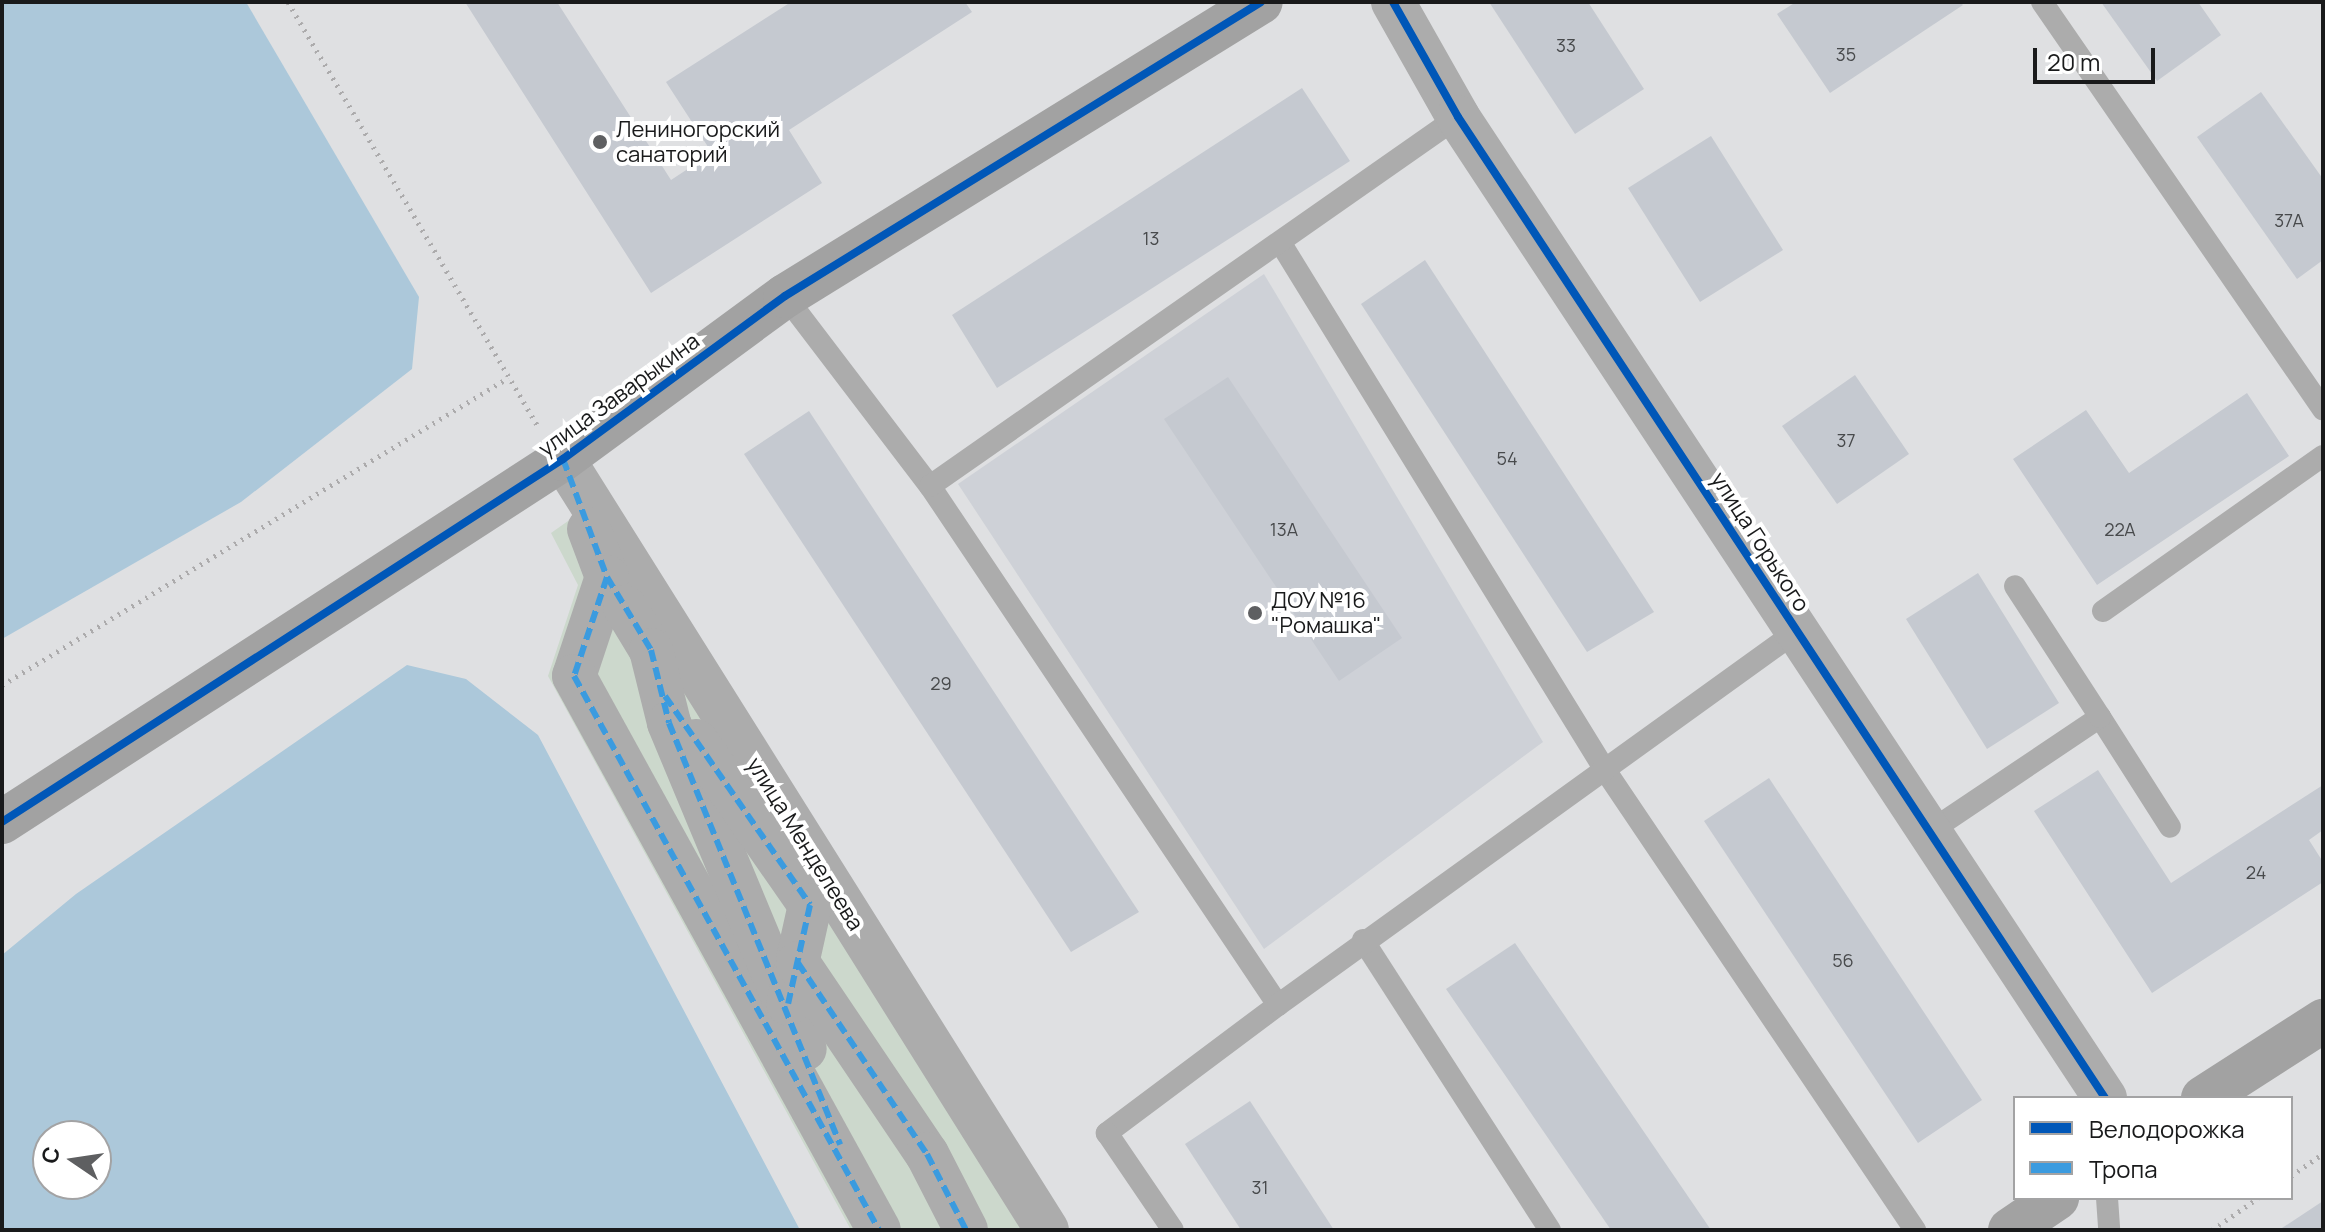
<!DOCTYPE html>
<meta charset="utf-8">
<style>
body{margin:0}
#map{position:relative;width:2325px;height:1232px;overflow:hidden;background:#dfe0e2;font-family:Manrope,sans-serif}
div>[style]{position:absolute}
[style*='--x']{left:calc(var(--x)*1px);top:calc(var(--y)*1px);width:calc(var(--w)*1px);rotate:calc(var(--a)*1deg)}
.built>*{inset:0;background:#ced1d7}
.green>*{inset:0;background:#ccd8cc}
.water>*{inset:0;background:#acc8da}
.building>*{inset:0;background:#c5c9d0}
.path>*{height:5px;margin-top:-2.5px;transform-origin:0;background:repeating-linear-gradient(90deg,#acabac 0 2px,transparent 0 8px)}
.lane>*{height:22px;margin:-11px;padding:0 11px;transform-origin:11px;border-radius:11px;background:#acacac}
.street>*{height:44px;margin:-22px;padding:0 22px;transform-origin:22px;border-radius:22px;background:#acacac}
.secondary>*{height:44px;margin:-22px;padding:0 22px;transform-origin:22px;border-radius:22px;background:#a2a2a2}
.quiet>*{height:6px;margin-top:-3px;transform-origin:0;background:repeating-linear-gradient(90deg,#3b9bdf 0 12px,transparent 0 18px)}
.cycleway>*{height:8px;margin:-4px;padding:0 4px;transform-origin:4px;border-radius:4px;background:#0057b8}
.dots>*{width:22px;height:22px;translate:-50% -50%;box-sizing:border-box;border:4px solid #fff;border-radius:50%}
span{translate:-50% -50%;white-space:nowrap;text-align:center;line-height:1.15;-webkit-text-stroke:8px #fff;paint-order:stroke}
.number-label{font-size:18px;color:#484a4c}
.number-label span{-webkit-text-stroke-width:0}
.poi-label{font-size:22px;color:#191a1b}
.left{translate:0 -50%;text-align:left}
.street-label{font-size:22px;color:#191a1b}
.frame{position:absolute;inset:0;border:4px solid #191a1b;pointer-events:none}
.legend{position:absolute;left:2013px;top:1096px;width:280px;height:104px;box-sizing:border-box;background:#fff;border:2px solid #a3a3a4;margin:0;padding:10px 14px;list-style:none;font-size:24px;color:#191a1b}
.legend li{display:flex;align-items:center;gap:16px;height:40px}
.legend b{width:40px;border:2px solid #a3a3a4}
.north{position:absolute;left:32px;top:1120px;width:80px;height:80px;box-sizing:border-box;background:#fff;border:2px solid #a3a3a4;border-radius:50%;rotate:283deg;font-size:22px;font-weight:700;line-height:32px;text-align:center;color:#191a1b}
.north::after{content:'';display:block;margin:auto;width:28px;height:36px;background:#5e5f61;clip-path:polygon(50% 0,100% 100%,50% 72%,0 100%)}
.scale{position:absolute;left:2033px;top:48px;width:122px;height:36px;box-sizing:border-box;border:4px solid #191a1b;border-top:0;padding-left:10px;font-size:24px;line-height:28px;white-space:nowrap;color:#191a1b;-webkit-text-stroke:6px #fff;paint-order:stroke}
</style>
<div id="map">
<div class="built">
<div style="clip-path:polygon(1264px 274px,1543px 742px,1264px 949px,958px 484px)"></div>
</div>
<div class="green">
<div style="clip-path:polygon(595px 502px,1025px 1230px,851px 1230px,548px 676px,578px 585px,551px 533px)"></div>
</div>
<div class="water">
<div style="clip-path:polygon(2px 2px,246px 2px,419px 297px,412px 369px,241px 502px,2px 639px)"></div>
<div style="clip-path:polygon(evenodd,407px 665px,466px 679px,538px 735px,800px 1230px,2px 1230px,2px 955px,76px 894px,407px 665px,48px 1136px,96px 1136px,96px 1184px,48px 1184px,48px 1136px)"></div>
</div>
<div class="building">
<div style="clip-path:polygon(465px 2px,557px 2px,671px 180px,712px 153px,666px 82px,791px 2px,965px 2px,972px 12px,789px 130px,822px 183px,651px 293px)"></div>
<div style="clip-path:polygon(1489px 2px,1588px 2px,1644px 89px,1575px 134px)"></div>
<div style="clip-path:polygon(1796px 2px,1960px 2px,1963px 5px,1830px 93px,1777px 14px)"></div>
<div style="clip-path:polygon(2101px 2px,2198px 2px,2221px 35px,2157px 81px)"></div>
<div style="clip-path:polygon(1302px 88px,1350px 161px,997px 388px,952px 315px)"></div>
<div style="clip-path:polygon(2261px 92px,2323px 179px,2323px 260px,2297px 279px,2197px 137px)"></div>
<div style="clip-path:polygon(1711px 136px,1783px 250px,1700px 302px,1628px 188px)"></div>
<div style="clip-path:polygon(1425px 260px,1654px 612px,1587px 652px,1361px 304px)"></div>
<div style="clip-path:polygon(1855px 375px,1909px 454px,1837px 504px,1782px 426px)"></div>
<div style="clip-path:polygon(1228px 377px,1402px 638px,1339px 681px,1164px 419px)"></div>
<div style="clip-path:polygon(2247px 393px,2289px 456px,2097px 585px,2013px 459px,2086px 410px,2129px 473px)"></div>
<div style="clip-path:polygon(809px 411px,1139px 912px,1071px 952px,744px 454px)"></div>
<div style="clip-path:polygon(1978px 573px,2059px 703px,1987px 749px,1906px 619px)"></div>
<div style="clip-path:polygon(2098px 770px,2171px 883px,2323px 785px,2323px 830px,2309px 840px,2323px 862px,2323px 882px,2152px 993px,2034px 811px)"></div>
<div style="clip-path:polygon(1769px 778px,1982px 1100px,1918px 1143px,1704px 821px)"></div>
<div style="clip-path:polygon(1515px 943px,1711px 1230px,1611px 1230px,1446px 989px)"></div>
<div style="clip-path:polygon(1250px 1101px,1334px 1230px,1241px 1230px,1185px 1144px)"></div>
<div style="clip-path:polygon(2323px 1201px,2323px 1230px,2279px 1230px)"></div>
</div>
<div class="path">
<div style="--x:288;--y:2;--w:491;--a:59.5"></div>
<div style="--x:2;--y:685;--w:592;--a:-31.25"></div>
<div style="--x:2291;--y:1176;--w:39;--a:-35"></div>
<div style="--x:2212;--y:1230;--w:56;--a:-34.8"></div>
</div>
<div class="lane">
<div style="--x:2042;--y:2;--w:495;--a:55.4"></div>
<div style="--x:1280;--y:242;--w:620;--a:58.39"></div>
<div style="--x:1605;--y:770;--w:555;--a:56.02"></div>
<div style="--x:785;--y:296;--w:239;--a:52.7"></div>
<div style="--x:930;--y:486;--w:625;--a:56.16"></div>
<div style="--x:1278;--y:1005;--w:214;--a:143.2"></div>
<div style="--x:1107;--y:1133;--w:117;--a:55.8"></div>
<div style="--x:930;--y:486;--w:644;--a:-34.95"></div>
<div style="--x:2103;--y:611;--w:269;--a:-35.2"></div>
<div style="--x:2100;--y:717;--w:130;--a:57.5"></div>
<div style="--x:1929;--y:832;--w:206;--a:-33.9"></div>
<div style="--x:2100;--y:717;--w:156;--a:-123"></div>
<div style="--x:1363;--y:940;--w:345;--a:57.2"></div>
<div style="--x:1278;--y:1005;--w:640;--a:-35.78"></div>
<div style="--x:2107;--y:1198;--w:32;--a:86"></div>
</div>
<div class="street">
<div style="--x:1393;--y:2;--w:132;--a:60.5"></div>
<div style="--x:1458;--y:117;--w:1175;--a:56.59"></div>
<div style="--x:563;--y:459;--w:910;--a:57.88"></div>
<div style="--x:589;--y:529;--w:51;--a:69.4"></div>
<div style="--x:607;--y:577;--w:104;--a:108.4"></div>
<div style="--x:574;--y:676;--w:632;--a:61.17"></div>
<div style="--x:625;--y:607;--w:50;--a:58.8"></div>
<div style="--x:651;--y:650;--w:75;--a:76.1"></div>
<div style="--x:669;--y:723;--w:353;--a:67.4"></div>
<div style="--x:696;--y:741;--w:200;--a:55.2"></div>
<div style="--x:810;--y:905;--w:101;--a:102.5"></div>
<div style="--x:798;--y:963;--w:230;--a:56"></div>
<div style="--x:927;--y:1154;--w:85;--a:62.8"></div>
</div>
<div class="secondary">
<div style="--x:2;--y:822;--w:668;--a:-32.91"></div>
<div style="--x:563;--y:459;--w:275;--a:-36.3"></div>
<div style="--x:785;--y:296;--w:559;--a:-31.7"></div>
<div style="--x:2203;--y:1098;--w:143;--a:-32.7"></div>
<div style="--x:2010;--y:1230;--w:57;--a:-34.2"></div>
</div>
<div class="quiet">
<div style="--x:563;--y:459;--w:126;--a:69.6"></div>
<div style="--x:607;--y:577;--w:104;--a:108.4"></div>
<div style="--x:574;--y:676;--w:632;--a:61.17"></div>
<div style="--x:607;--y:577;--w:85;--a:58.9"></div>
<div style="--x:651;--y:650;--w:75;--a:76.1"></div>
<div style="--x:669;--y:723;--w:455;--a:67.9"></div>
<div style="--x:665;--y:696;--w:254;--a:55.2"></div>
<div style="--x:810;--y:905;--w:101;--a:102.5"></div>
<div style="--x:798;--y:963;--w:230;--a:56"></div>
<div style="--x:927;--y:1154;--w:85;--a:62.8"></div>
</div>
<div class="cycleway">
<div style="--x:1393;--y:2;--w:132;--a:60.5"></div>
<div style="--x:1458;--y:117;--w:1175;--a:56.59"></div>
<div style="--x:2;--y:822;--w:668;--a:-32.91"></div>
<div style="--x:563;--y:459;--w:275;--a:-36.3"></div>
<div style="--x:785;--y:296;--w:559;--a:-31.7"></div>
</div>
<div class="dots">
<div style="left:600px;top:142px;background:#5e5f61"></div>
<div style="left:1255px;top:613px;background:#5e5f61"></div>
</div>
<div class="number-label">
<span style="left:1566px;top:45px">33</span>
<span style="left:1846px;top:54px">35</span>
<span style="left:2289px;top:220px">37А</span>
<span style="left:1151px;top:238px">13</span>
<span style="left:1846px;top:440px">37</span>
<span style="left:1507px;top:458px">54</span>
<span style="left:1284px;top:529px">13А</span>
<span style="left:2120px;top:529px">22А</span>
<span style="left:941px;top:683px">29</span>
<span style="left:2256px;top:872px">24</span>
<span style="left:1843px;top:960px">56</span>
<span style="left:1260px;top:1187px">31</span>
</div>
<div class="poi-label">
<span class="left" style="left:616px;top:142px">Лениногорский<br>санаторий</span>
<span class="left" style="left:1271px;top:613px">ДОУ №16<br>"Ромашка"</span>
</div>
<div class="street-label">
<span style="left:619px;top:395px;rotate:-36deg">улица Заварыкина</span>
<span style="left:1760px;top:542px;rotate:57deg">улица Горького</span>
<span style="left:805px;top:844px;rotate:58deg">улица Менделеева</span>
</div>
<div class="frame"></div>
<ul class="legend">
<li><b style="height:10px;background:#0057b8"></b>Велодорожка</li>
<li><b style="height:10px;background:#3b9bdf"></b>Тропа</li>
</ul>
<div class="north">С</div>
<div class="scale">20 m</div>
</div>
